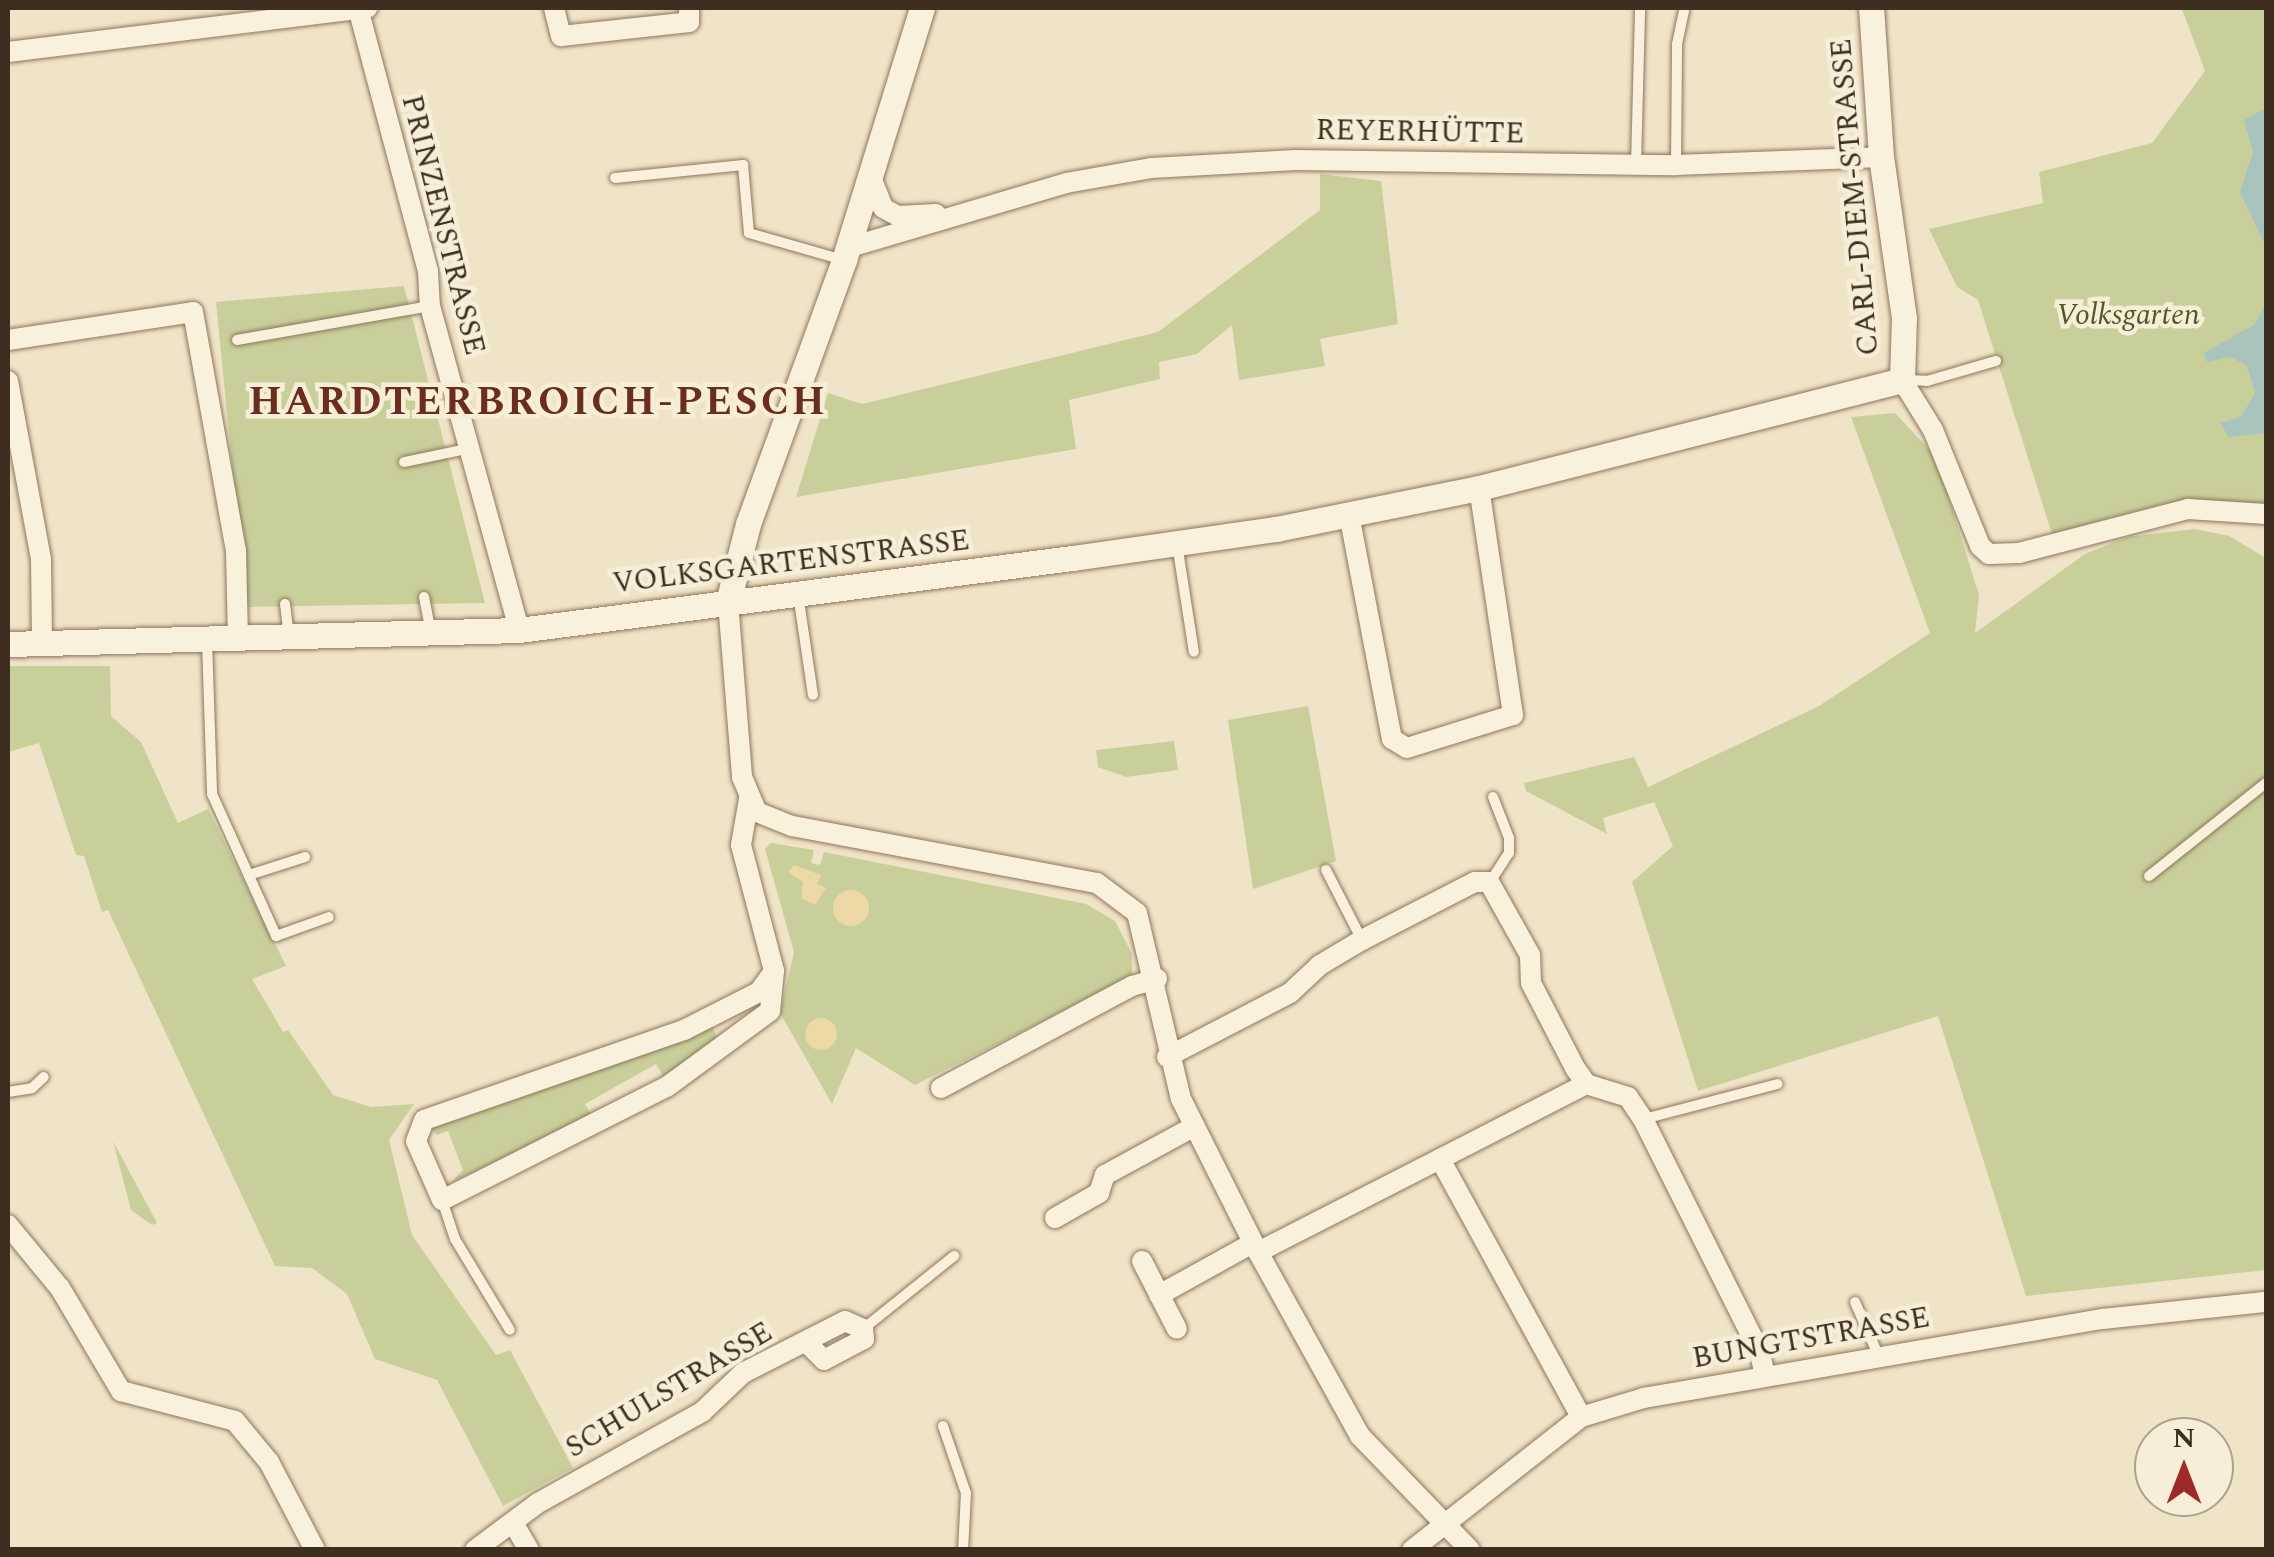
<!DOCTYPE html>
<meta charset="utf-8">
<style>
body{margin:0}
#map{position:relative;width:2274px;height:1557px;overflow:hidden;background:#f0e4c8;font-family:Spectral,serif}
div>[style]{position:absolute}
[style*='--x']{left:calc(var(--x)*1px);top:calc(var(--y)*1px);width:calc(var(--w)*1px);rotate:calc(var(--a)*1deg)}
.green>*{inset:0;background:#c9cf9b}
.sand>*{inset:0;background:#ecd9a5}
.round{border-radius:50%}
.water>*{inset:0;background:#a9c4bc}
.roads{filter:drop-shadow(0 0 2px #8d765c) drop-shadow(0 0 2px #8d765c)}
.service>*{height:10px;margin:-5px;padding:0 5px;transform-origin:5px;border-radius:5px;background:#faf1dc}
.minor>*{height:20px;margin:-10px;padding:0 10px;transform-origin:10px;border-radius:10px;background:#faf1dc}
.tertiary>*{height:25px;margin:-12.5px;padding:0 12.5px;transform-origin:12.5px;border-radius:12.5px;background:#faf1dc}
span{translate:-50% -50%;white-space:nowrap;text-align:center;line-height:1.15;-webkit-text-stroke:9px #f7eed8;paint-order:stroke}
.street-label{font-size:30px;color:#3d2e20}
.park-label{font-size:30px;color:#4d5a26;font-style:italic}
.district-label{font-size:40px;color:#6b2e1e;font-weight:700;letter-spacing:2.5px}
.frame{position:absolute;inset:0;border:10px solid #3d2e20;pointer-events:none}
.north{position:absolute;left:2134px;top:1417px;width:100px;height:100px;box-sizing:border-box;background:#f7eed8;border:2px solid #ada18e;border-radius:50%;rotate:0deg;font-size:28px;font-weight:700;line-height:40px;text-align:center;color:#3d2e20}
.north::after{content:'';display:block;margin:auto;width:35px;height:45px;background:#9e2a2b;clip-path:polygon(50% 0,100% 100%,50% 72%,0 100%)}
</style>
<div id="map">
<div class="green">
<div style="clip-path:polygon(2266px 8px,2266px 514px,2163px 504px,2052px 534px,1978px 300px,1957px 287px,1929px 229px,2043px 203px,2039px 172px,2152px 143px,2205px 71px,2182px 9px)"></div>
<div style="clip-path:polygon(1320px 174px,1381px 181px,1398px 324px,1320px 339px,1325px 366px,1239px 380px,1232px 325px,1197px 354px,1159px 362px,1160px 379px,1069px 400px,1076px 449px,796px 497px,828px 393px,862px 404px,1158px 332px,1320px 210px)"></div>
<div style="clip-path:polygon(404px 286px,485px 603px,246px 607px,216px 302px)"></div>
<div style="clip-path:polygon(1895px 413px,1936px 457px,1979px 595px,1975px 633px,2085px 554px,2127px 537px,2195px 529px,2229px 536px,2266px 558px,2266px 1270px,2026px 1296px,1938px 1016px,1698px 1091px,1632px 882px,1673px 846px,1654px 802px,1603px 818px,1607px 834px,1526px 791px,1524px 783px,1634px 757px,1648px 787px,1819px 706px,1930px 633px,1851px 417px)"></div>
<div style="clip-path:polygon(8px 666px,110px 666px,111px 716px,141px 742px,178px 823px,208px 809px,286px 966px,252px 979px,283px 1032px,288px 1030px,333px 1095px,371px 1107px,414px 1104px,389px 1140px,412px 1235px,496px 1355px,510px 1350px,573px 1468px,503px 1506px,437px 1380px,375px 1359px,347px 1294px,312px 1268px,275px 1266px,108px 910px,102px 912px,84px 856px,76px 855px,39px 743px,8px 752px)"></div>
<div style="clip-path:polygon(1308px 706px,1336px 861px,1253px 889px,1228px 720px)"></div>
<div style="clip-path:polygon(1174px 741px,1178px 770px,1126px 777px,1098px 767px,1096px 750px)"></div>
<div style="clip-path:polygon(771px 843px,814px 850px,811px 863px,820px 865px,824px 852px,1086px 904px,1115px 921px,1132px 954px,1132px 976px,915px 1085px,856px 1048px,832px 1104px,780px 1013px,794px 952px,765px 849px)"></div>
<div style="clip-path:polygon(713px 1027px,718px 1041px,663px 1076px,656px 1064px,585px 1104px,593px 1118px,451px 1182px,463px 1170px,448px 1131px,437px 1135px,431px 1128px)"></div>
<div style="clip-path:polygon(113px 1141px,157px 1223px,152px 1225px,131px 1210px)"></div>
</div>
<div class="sand">
<div style="clip-path:polygon(794px 865px,821px 875px,817px 884px,826px 888px,815px 905px,801px 898px,803px 882px,788px 872px)"></div>
<div class="round" style="left:833px;top:890px;width:36px;height:36px"></div>
<div class="round" style="left:805px;top:1018px;width:32px;height:32px"></div>
</div>
<div class="water">
<div style="clip-path:polygon(2266px 108px,2266px 247px,2240px 192px,2253px 152px,2244px 120px)"></div>
<div style="clip-path:polygon(2266px 303px,2266px 433px,2229px 437px,2220px 423px,2241px 417px,2255px 393px,2247px 366px,2231px 357px,2207px 362px,2204px 353px,2255px 324px)"></div>
</div>
<div class="roads">
<div class="service">
<div style="--x:1636;--y:165;--w:156;--a:-88.5"></div>
<div style="--x:1676;--y:165;--w:121;--a:-89.5"></div>
<div style="--x:1677;--y:44;--w:35;--a:-78"></div>
<div style="--x:615;--y:178;--w:129;--a:-5.8"></div>
<div style="--x:743;--y:165;--w:68;--a:85"></div>
<div style="--x:749;--y:233;--w:98;--a:16"></div>
<div style="--x:237;--y:340;--w:196;--a:-10"></div>
<div style="--x:1903;--y:380;--w:24;--a:2"></div>
<div style="--x:1927;--y:381;--w:72;--a:-16.2"></div>
<div style="--x:404;--y:462;--w:68;--a:-11.8"></div>
<div style="--x:1177;--y:544;--w:109;--a:81.1"></div>
<div style="--x:798;--y:594;--w:102;--a:81.6"></div>
<div style="--x:424;--y:597;--w:33;--a:79"></div>
<div style="--x:285;--y:604;--w:34;--a:83"></div>
<div style="--x:207;--y:641;--w:153;--a:88.1"></div>
<div style="--x:212;--y:794;--w:156;--a:65.7"></div>
<div style="--x:276;--y:936;--w:56;--a:-19.7"></div>
<div style="--x:1326;--y:870;--w:79;--a:62.8"></div>
<div style="--x:249;--y:875;--w:59;--a:-17.8"></div>
<div style="--x:2149;--y:876;--w:149;--a:-38.5"></div>
<div style="--x:1490;--y:882;--w:35;--a:-57"></div>
<div style="--x:1509;--y:853;--w:15;--a:-90"></div>
<div style="--x:1509;--y:838;--w:44;--a:-111.3"></div>
<div style="--x:8;--y:1092;--w:24;--a:-9"></div>
<div style="--x:32;--y:1088;--w:16;--a:-43"></div>
<div style="--x:1644;--y:1119;--w:138;--a:-14.7"></div>
<div style="--x:442;--y:1200;--w:41;--a:71.6"></div>
<div style="--x:455;--y:1239;--w:106;--a:58.9"></div>
<div style="--x:1855;--y:1302;--w:60;--a:66.4"></div>
<div style="--x:863;--y:1329;--w:117;--a:-38.7"></div>
<div style="--x:943;--y:1426;--w:71;--a:71.1"></div>
<div style="--x:966;--y:1493;--w:57;--a:93"></div>
</div>
<div class="minor">
<div style="--x:358;--y:8;--w:272;--a:75.1"></div>
<div style="--x:428;--y:271;--w:35;--a:87"></div>
<div style="--x:430;--y:306;--w:336;--a:74.6"></div>
<div style="--x:554;--y:8;--w:29;--a:76"></div>
<div style="--x:561;--y:36;--w:129;--a:-6.2"></div>
<div style="--x:689;--y:22;--w:14;--a:-90"></div>
<div style="--x:8;--y:52;--w:362;--a:-7"></div>
<div style="--x:870;--y:175;--w:35;--a:68"></div>
<div style="--x:883;--y:208;--w:17;--a:28"></div>
<div style="--x:898;--y:216;--w:38;--a:-3"></div>
<div style="--x:847;--y:248;--w:228;--a:-16.5"></div>
<div style="--x:1066;--y:183;--w:86;--a:-10"></div>
<div style="--x:1151;--y:168;--w:145;--a:-3.2"></div>
<div style="--x:1296;--y:160;--w:380;--a:0.8"></div>
<div style="--x:1676;--y:165;--w:205;--a:-2.2"></div>
<div style="--x:8;--y:340;--w:187;--a:-8.6"></div>
<div style="--x:193;--y:312;--w:243;--a:79.8"></div>
<div style="--x:236;--y:551;--w:88;--a:88.7"></div>
<div style="--x:1902;--y:380;--w:59;--a:58.2"></div>
<div style="--x:1933;--y:430;--w:125;--a:67.9"></div>
<div style="--x:1980;--y:546;--w:12;--a:42"></div>
<div style="--x:1989;--y:554;--w:30;--a:-2"></div>
<div style="--x:2019;--y:553;--w:175;--a:-14.6"></div>
<div style="--x:2188;--y:509;--w:78;--a:3.7"></div>
<div style="--x:8;--y:381;--w:181;--a:79.5"></div>
<div style="--x:41;--y:559;--w:84;--a:89.3"></div>
<div style="--x:1349;--y:514;--w:229;--a:79.2"></div>
<div style="--x:1392;--y:739;--w:17;--a:31"></div>
<div style="--x:1407;--y:748;--w:111;--a:-17.3"></div>
<div style="--x:1513;--y:715;--w:230;--a:-98.5"></div>
<div style="--x:728;--y:602;--w:176;--a:85.4"></div>
<div style="--x:742;--y:777;--w:38;--a:67"></div>
<div style="--x:757;--y:812;--w:38;--a:22"></div>
<div style="--x:792;--y:826;--w:310;--a:10.6"></div>
<div style="--x:1097;--y:883;--w:50;--a:36.9"></div>
<div style="--x:1137;--y:913;--w:191;--a:76.7"></div>
<div style="--x:1181;--y:1099;--w:171;--a:63.3"></div>
<div style="--x:1258;--y:1252;--w:210;--a:61"></div>
<div style="--x:1360;--y:1436;--w:158;--a:46"></div>
<div style="--x:749;--y:799;--w:47;--a:99.9"></div>
<div style="--x:741;--y:845;--w:130;--a:75.3"></div>
<div style="--x:774;--y:971;--w:40;--a:95.7"></div>
<div style="--x:770;--y:1011;--w:127;--a:143.7"></div>
<div style="--x:668;--y:1086;--w:253;--a:153.2"></div>
<div style="--x:442;--y:1200;--w:64;--a:-113.8"></div>
<div style="--x:416;--y:1141;--w:22;--a:-69"></div>
<div style="--x:424;--y:1120;--w:275;--a:-19.1"></div>
<div style="--x:684;--y:1030;--w:84;--a:-26.9"></div>
<div style="--x:759;--y:992;--w:26;--a:-54"></div>
<div style="--x:1167;--y:1057;--w:139;--a:-27.5"></div>
<div style="--x:1290;--y:993;--w:41;--a:-43"></div>
<div style="--x:1320;--y:965;--w:49;--a:-30.8"></div>
<div style="--x:1362;--y:940;--w:127;--a:-27.2"></div>
<div style="--x:1475;--y:882;--w:14;--a:0"></div>
<div style="--x:1489;--y:882;--w:84;--a:60.7"></div>
<div style="--x:1530;--y:955;--w:28;--a:88"></div>
<div style="--x:1531;--y:983;--w:96;--a:62.6"></div>
<div style="--x:1575;--y:1068;--w:19;--a:55"></div>
<div style="--x:1586;--y:1084;--w:44;--a:17.2"></div>
<div style="--x:1628;--y:1097;--w:27;--a:56"></div>
<div style="--x:1643;--y:1119;--w:262;--a:63.4"></div>
<div style="--x:1760;--y:1353;--w:24;--a:78"></div>
<div style="--x:941;--y:1088;--w:217;--a:-28.1"></div>
<div style="--x:1132;--y:986;--w:26;--a:-16"></div>
<div style="--x:1440;--y:1159;--w:294;--a:61.3"></div>
<div style="--x:1055;--y:1218;--w:51;--a:-29.6"></div>
<div style="--x:1099;--y:1193;--w:19;--a:-72"></div>
<div style="--x:1105;--y:1175;--w:102;--a:-28.6"></div>
<div style="--x:8;--y:1225;--w:82;--a:50.5"></div>
<div style="--x:60;--y:1288;--w:120;--a:59.4"></div>
<div style="--x:121;--y:1391;--w:118;--a:14.7"></div>
<div style="--x:235;--y:1421;--w:53;--a:50.3"></div>
<div style="--x:269;--y:1462;--w:99;--a:62.4"></div>
<div style="--x:1258;--y:1252;--w:369;--a:-27.1"></div>
<div style="--x:1142;--y:1261;--w:76;--a:62.8"></div>
<div style="--x:1159;--y:1295;--w:107;--a:-29"></div>
<div style="--x:515;--y:1526;--w:28;--a:60"></div>
<div style="--x:475;--y:1550;--w:79;--a:-36.7"></div>
<div style="--x:538;--y:1503;--w:188;--a:-29"></div>
<div style="--x:702;--y:1412;--w:57;--a:-43.6"></div>
<div style="--x:743;--y:1373;--w:114;--a:-27"></div>
<div style="--x:845;--y:1321;--w:20;--a:24"></div>
<div style="--x:863;--y:1329;--w:10;--a:84"></div>
<div style="--x:864;--y:1339;--w:45;--a:152.3"></div>
<div style="--x:824;--y:1360;--w:24;--a:-135"></div>
<div style="--x:1412;--y:1550;--w:215;--a:-38.2"></div>
<div style="--x:1581;--y:1417;--w:66;--a:-16.8"></div>
<div style="--x:1644;--y:1398;--w:466;--a:-9.8"></div>
<div style="--x:2103;--y:1319;--w:164;--a:-6"></div>
</div>
<div class="tertiary">
<div style="--x:728;--y:602;--w:81;--a:-75.6"></div>
<div style="--x:748;--y:524;--w:281;--a:-70"></div>
<div style="--x:844;--y:260;--w:264;--a:-72.8"></div>
<div style="--x:8;--y:644;--w:511;--a:-1.57"></div>
<div style="--x:519;--y:630;--w:558;--a:-7.42"></div>
<div style="--x:1072;--y:558;--w:206;--a:-8.1"></div>
<div style="--x:1276;--y:529;--w:207;--a:-11.4"></div>
<div style="--x:1479;--y:488;--w:437;--a:-14.3"></div>
<div style="--x:1902;--y:380;--w:62;--a:-88.2"></div>
<div style="--x:1904;--y:318;--w:163;--a:-98.1"></div>
<div style="--x:1881;--y:157;--w:149;--a:-93.8"></div>
</div>
</div>
<div class="street-label">
<span style="left:1420px;top:132px;rotate:1deg">REYERHÜTTE</span>
<span style="left:1855px;top:197px;rotate:-95deg">CARL-DIEM-STRASSE</span>
<span style="left:443px;top:225px;rotate:76deg">PRINZENSTRASSE</span>
<span style="left:791px;top:562px;rotate:-7deg">VOLKSGARTENSTRASSE</span>
<span style="left:1811px;top:1338px;rotate:-10deg">BUNGTSTRASSE</span>
<span style="left:669px;top:1390px;rotate:-31deg">SCHULSTRASSE</span>
</div>
<div class="park-label">
<span style="left:2128px;top:315px">Volksgarten</span>
</div>
<div class="district-label">
<span style="left:538px;top:403px">HARDTERBROICH-PESCH</span>
</div>
<div class="frame"></div>
<div class="north">N</div>
</div>
